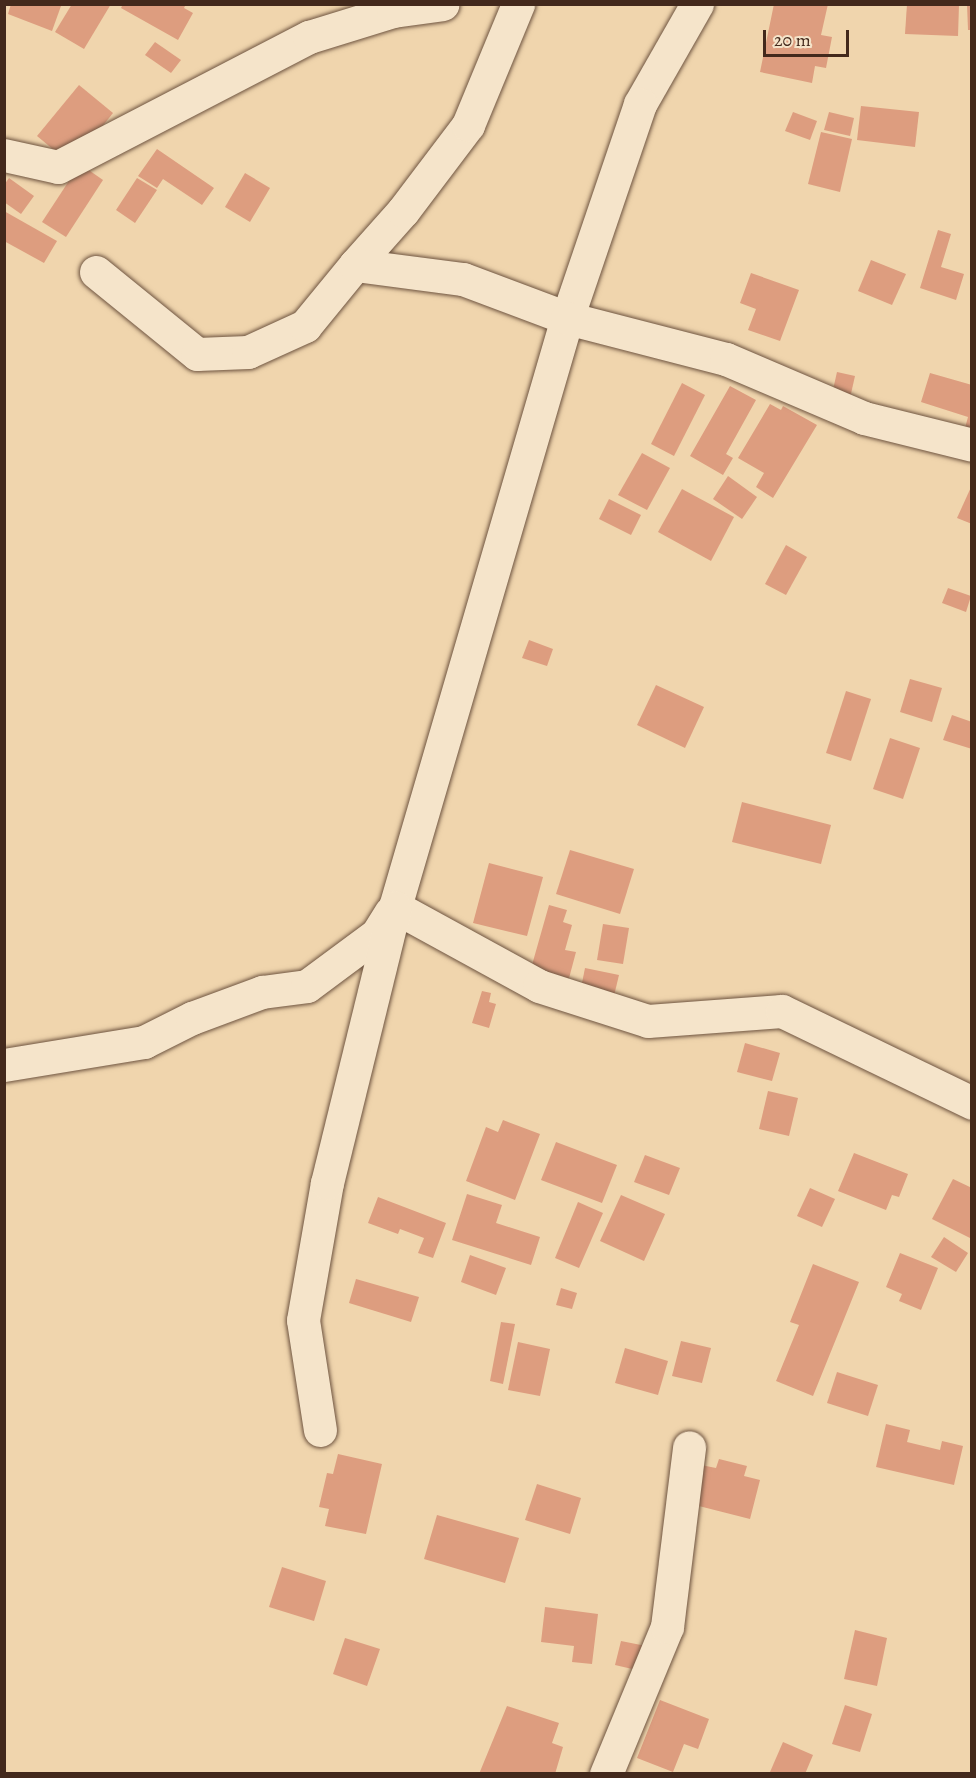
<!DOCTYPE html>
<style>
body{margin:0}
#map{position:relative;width:976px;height:1778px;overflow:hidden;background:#f0d5ad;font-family:Alegreya,serif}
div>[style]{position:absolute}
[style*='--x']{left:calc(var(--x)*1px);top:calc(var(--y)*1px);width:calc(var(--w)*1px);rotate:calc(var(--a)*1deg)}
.building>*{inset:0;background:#dd9d7f}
.roads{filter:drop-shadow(0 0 2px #6e5440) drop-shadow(0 0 2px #6e5440)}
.minor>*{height:33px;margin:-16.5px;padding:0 16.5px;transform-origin:16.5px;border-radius:16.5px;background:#f5e4ca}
span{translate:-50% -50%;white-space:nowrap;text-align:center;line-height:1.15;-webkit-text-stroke:4.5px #f5e4ca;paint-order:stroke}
.frame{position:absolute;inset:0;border:6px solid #43291c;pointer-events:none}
.scale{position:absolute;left:763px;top:30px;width:86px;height:27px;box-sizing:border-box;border:3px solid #43291c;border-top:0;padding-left:8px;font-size:18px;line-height:21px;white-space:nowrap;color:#43291c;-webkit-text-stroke:4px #f5e4ca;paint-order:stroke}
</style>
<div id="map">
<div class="building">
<div style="clip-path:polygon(11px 4px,58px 4px,61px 6px,52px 31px,8px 14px)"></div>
<div style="clip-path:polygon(72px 4px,111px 4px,84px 49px,55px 32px)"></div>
<div style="clip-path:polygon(123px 4px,186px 4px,184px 8px,193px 13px,178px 40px,121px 8px)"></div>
<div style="clip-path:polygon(774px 4px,828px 4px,821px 35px,832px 37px,826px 68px,815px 66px,812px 83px,760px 72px)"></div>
<div style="clip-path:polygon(907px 4px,959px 4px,958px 36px,905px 34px)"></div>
<div style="clip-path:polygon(967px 4px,972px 4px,972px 30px,968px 30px)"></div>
<div style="clip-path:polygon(155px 42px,181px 60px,171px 73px,145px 55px)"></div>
<div style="clip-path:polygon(79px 85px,113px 113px,89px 143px,66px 160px,37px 136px)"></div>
<div style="clip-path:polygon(861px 106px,919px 112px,915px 147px,857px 140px)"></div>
<div style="clip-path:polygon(793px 112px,817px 121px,810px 140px,785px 131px)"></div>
<div style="clip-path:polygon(829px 112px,854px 118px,850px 136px,824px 130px)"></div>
<div style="clip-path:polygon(821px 132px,852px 139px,840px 192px,808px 184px)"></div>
<div style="clip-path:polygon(157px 149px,214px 188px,202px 205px,163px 179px,157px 188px,138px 176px)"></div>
<div style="clip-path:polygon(80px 164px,103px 180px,66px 237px,42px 222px)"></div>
<div style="clip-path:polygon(245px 173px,270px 188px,250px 222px,225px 207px)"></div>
<div style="clip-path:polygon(9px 178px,34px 196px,21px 214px,4px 202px,4px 185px)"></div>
<div style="clip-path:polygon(137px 178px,157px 190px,135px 223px,116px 210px)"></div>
<div style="clip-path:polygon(4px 211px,57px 241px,44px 263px,4px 241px)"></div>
<div style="clip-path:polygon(938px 230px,951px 234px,941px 267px,964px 274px,956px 300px,920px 288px)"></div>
<div style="clip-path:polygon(871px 260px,906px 274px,892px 305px,858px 291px)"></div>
<div style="clip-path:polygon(751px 273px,799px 290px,780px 341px,748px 330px,756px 309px,740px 303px)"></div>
<div style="clip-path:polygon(837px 372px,855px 376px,850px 398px,832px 394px)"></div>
<div style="clip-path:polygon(930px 373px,972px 385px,972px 430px,965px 428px,968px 417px,921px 402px)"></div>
<div style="clip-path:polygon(682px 383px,705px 395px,674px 456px,651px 444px)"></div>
<div style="clip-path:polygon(730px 386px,756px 400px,726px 454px,733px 458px,723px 475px,690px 456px)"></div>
<div style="clip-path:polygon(770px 404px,781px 410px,783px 406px,817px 425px,773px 498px,756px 487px,764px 473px,738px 458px)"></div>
<div style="clip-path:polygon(642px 453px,670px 468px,647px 510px,618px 495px)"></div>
<div style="clip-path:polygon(728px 476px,757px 497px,742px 519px,713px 499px)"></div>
<div style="clip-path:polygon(972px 485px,972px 524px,957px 518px)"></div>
<div style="clip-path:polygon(682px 489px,734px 517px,711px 561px,658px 532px)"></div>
<div style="clip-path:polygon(609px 499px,641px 515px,631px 535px,599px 519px)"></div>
<div style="clip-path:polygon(786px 545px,807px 557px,786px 595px,765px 584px)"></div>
<div style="clip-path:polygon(948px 588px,971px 596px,966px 612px,942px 603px)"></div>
<div style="clip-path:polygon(529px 640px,553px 649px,547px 666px,522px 658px)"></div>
<div style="clip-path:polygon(910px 679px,942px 688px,932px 722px,900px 712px)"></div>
<div style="clip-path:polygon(656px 685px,704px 707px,685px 748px,637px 725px)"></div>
<div style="clip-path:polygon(846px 691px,871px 699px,851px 761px,826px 753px)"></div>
<div style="clip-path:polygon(952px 715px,972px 722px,972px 749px,943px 740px)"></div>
<div style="clip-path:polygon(890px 738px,920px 748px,903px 799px,873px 789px)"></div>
<div style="clip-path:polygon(742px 802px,831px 825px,821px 864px,732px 842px)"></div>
<div style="clip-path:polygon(570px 850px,634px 869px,620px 914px,556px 894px)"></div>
<div style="clip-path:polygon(489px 863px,543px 877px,527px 936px,473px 923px)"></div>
<div style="clip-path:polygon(549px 905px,567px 910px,563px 922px,572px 925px,565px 950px,576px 952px,568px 982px,530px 972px)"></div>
<div style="clip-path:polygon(603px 924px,629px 928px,623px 964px,597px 960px)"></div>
<div style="clip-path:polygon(585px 968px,619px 975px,613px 1000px,580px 993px)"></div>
<div style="clip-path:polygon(482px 991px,491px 993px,489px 1002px,496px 1004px,489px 1028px,472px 1023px)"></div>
<div style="clip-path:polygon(745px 1043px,780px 1053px,772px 1081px,737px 1072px)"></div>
<div style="clip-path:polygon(768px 1091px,798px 1098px,789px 1136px,759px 1129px)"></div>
<div style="clip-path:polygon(503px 1120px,540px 1134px,515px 1200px,466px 1181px,486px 1127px,498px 1132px)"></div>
<div style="clip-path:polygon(556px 1142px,617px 1165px,602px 1203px,541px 1180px)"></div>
<div style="clip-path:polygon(854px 1153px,908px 1174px,899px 1197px,892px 1195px,886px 1210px,838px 1191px)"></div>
<div style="clip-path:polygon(645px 1155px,680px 1168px,669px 1195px,634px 1182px)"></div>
<div style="clip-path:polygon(953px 1179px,972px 1188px,972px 1239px,932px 1219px)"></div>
<div style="clip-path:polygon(810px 1188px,835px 1199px,822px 1227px,797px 1216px)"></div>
<div style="clip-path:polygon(467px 1194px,502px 1205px,496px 1223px,540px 1237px,531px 1265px,452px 1240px)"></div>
<div style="clip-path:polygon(621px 1195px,665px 1214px,644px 1261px,600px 1241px)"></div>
<div style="clip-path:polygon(378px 1197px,446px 1223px,433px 1258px,418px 1253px,424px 1238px,400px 1229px,398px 1234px,368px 1223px)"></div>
<div style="clip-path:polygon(578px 1202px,603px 1213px,579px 1268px,555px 1258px)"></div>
<div style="clip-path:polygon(944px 1237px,968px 1253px,956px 1272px,931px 1257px)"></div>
<div style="clip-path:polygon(900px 1253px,938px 1268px,921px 1310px,899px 1301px,902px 1294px,886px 1287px)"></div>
<div style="clip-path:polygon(470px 1255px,506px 1268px,496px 1295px,461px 1282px)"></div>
<div style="clip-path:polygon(813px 1264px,859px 1282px,813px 1396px,776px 1381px,799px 1325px,790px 1322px)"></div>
<div style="clip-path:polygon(356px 1279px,419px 1297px,411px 1322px,349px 1303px)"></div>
<div style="clip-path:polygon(561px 1288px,577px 1293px,572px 1309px,556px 1305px)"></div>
<div style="clip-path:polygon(501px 1322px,515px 1324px,503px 1384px,490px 1381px)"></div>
<div style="clip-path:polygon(681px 1341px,711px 1348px,702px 1383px,672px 1376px)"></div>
<div style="clip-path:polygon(518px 1342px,550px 1349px,540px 1396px,508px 1390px)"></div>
<div style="clip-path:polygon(625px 1348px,668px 1361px,658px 1395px,615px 1383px)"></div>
<div style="clip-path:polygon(837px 1372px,878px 1385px,868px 1416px,827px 1403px)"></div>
<div style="clip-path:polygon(886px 1424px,910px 1430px,907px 1442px,940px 1450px,942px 1441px,963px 1446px,954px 1485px,876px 1467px)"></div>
<div style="clip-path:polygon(338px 1454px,382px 1464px,366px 1534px,325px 1526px,329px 1509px,319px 1507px,327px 1473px,333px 1474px)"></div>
<div style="clip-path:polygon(719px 1459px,747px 1466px,744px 1476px,760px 1480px,750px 1519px,691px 1504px,701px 1465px,716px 1468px)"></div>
<div style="clip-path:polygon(537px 1484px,581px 1498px,570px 1534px,525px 1520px)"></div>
<div style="clip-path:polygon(437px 1515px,519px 1538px,505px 1583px,424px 1559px)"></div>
<div style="clip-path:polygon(282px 1567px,326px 1581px,314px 1621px,269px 1607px)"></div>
<div style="clip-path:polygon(545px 1607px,598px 1614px,592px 1664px,572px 1662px,574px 1646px,541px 1642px)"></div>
<div style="clip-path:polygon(855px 1630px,887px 1638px,877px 1686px,844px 1679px)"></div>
<div style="clip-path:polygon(345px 1638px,380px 1649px,367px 1686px,333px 1674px)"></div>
<div style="clip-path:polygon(621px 1641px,651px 1647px,645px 1672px,615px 1665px)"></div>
<div style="clip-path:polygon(660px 1700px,709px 1719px,698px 1749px,684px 1744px,673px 1772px,637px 1758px)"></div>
<div style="clip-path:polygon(845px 1705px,872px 1714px,860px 1752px,832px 1744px)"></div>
<div style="clip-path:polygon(507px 1706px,559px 1723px,552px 1743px,563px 1747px,555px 1774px,479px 1774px)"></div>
<div style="clip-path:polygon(783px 1742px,813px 1755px,805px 1774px,770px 1772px)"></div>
</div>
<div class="roads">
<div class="minor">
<div style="--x:697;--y:4;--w:115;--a:119.7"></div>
<div style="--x:640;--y:104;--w:226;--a:108.8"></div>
<div style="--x:567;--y:318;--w:614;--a:106.28"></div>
<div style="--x:395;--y:907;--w:164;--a:28.7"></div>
<div style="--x:539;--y:986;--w:114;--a:17.8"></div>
<div style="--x:648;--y:1021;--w:134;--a:-4.3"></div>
<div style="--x:782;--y:1011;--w:211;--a:25.8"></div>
<div style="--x:4;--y:155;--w:55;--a:12.5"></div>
<div style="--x:58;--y:167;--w:283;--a:-27.4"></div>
<div style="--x:309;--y:37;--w:88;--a:-17.2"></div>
<div style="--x:393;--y:11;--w:50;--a:-8"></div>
<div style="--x:355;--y:265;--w:72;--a:-48.4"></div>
<div style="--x:403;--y:211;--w:108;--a:-52.9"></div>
<div style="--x:468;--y:125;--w:131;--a:-67.5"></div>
<div style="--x:96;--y:272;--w:130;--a:39.1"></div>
<div style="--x:197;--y:354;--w:51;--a:-2.2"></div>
<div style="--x:248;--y:352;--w:63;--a:-24.5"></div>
<div style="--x:305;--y:326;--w:79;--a:-50.7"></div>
<div style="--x:355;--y:265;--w:109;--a:7.4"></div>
<div style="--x:463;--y:279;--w:111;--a:20.6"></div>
<div style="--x:567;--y:318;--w:164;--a:14.5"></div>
<div style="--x:726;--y:359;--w:150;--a:23.1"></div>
<div style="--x:864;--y:418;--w:111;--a:14"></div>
<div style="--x:4;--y:1065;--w:142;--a:-9.3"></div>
<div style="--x:144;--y:1042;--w:54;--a:-26.6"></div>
<div style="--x:192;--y:1018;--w:75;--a:-20.4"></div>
<div style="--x:262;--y:992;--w:45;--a:-7.6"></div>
<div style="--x:307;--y:986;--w:87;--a:-36.6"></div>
<div style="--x:377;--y:934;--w:25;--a:-58"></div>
<div style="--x:320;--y:1430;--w:111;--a:-98.8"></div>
<div style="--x:303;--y:1320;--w:139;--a:-80.1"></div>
<div style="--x:327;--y:1183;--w:284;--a:-76.2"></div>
<div style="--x:606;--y:1774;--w:159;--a:-67.5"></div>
<div style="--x:667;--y:1627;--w:181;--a:-83"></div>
</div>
</div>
<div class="frame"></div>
<div class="scale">20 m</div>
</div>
